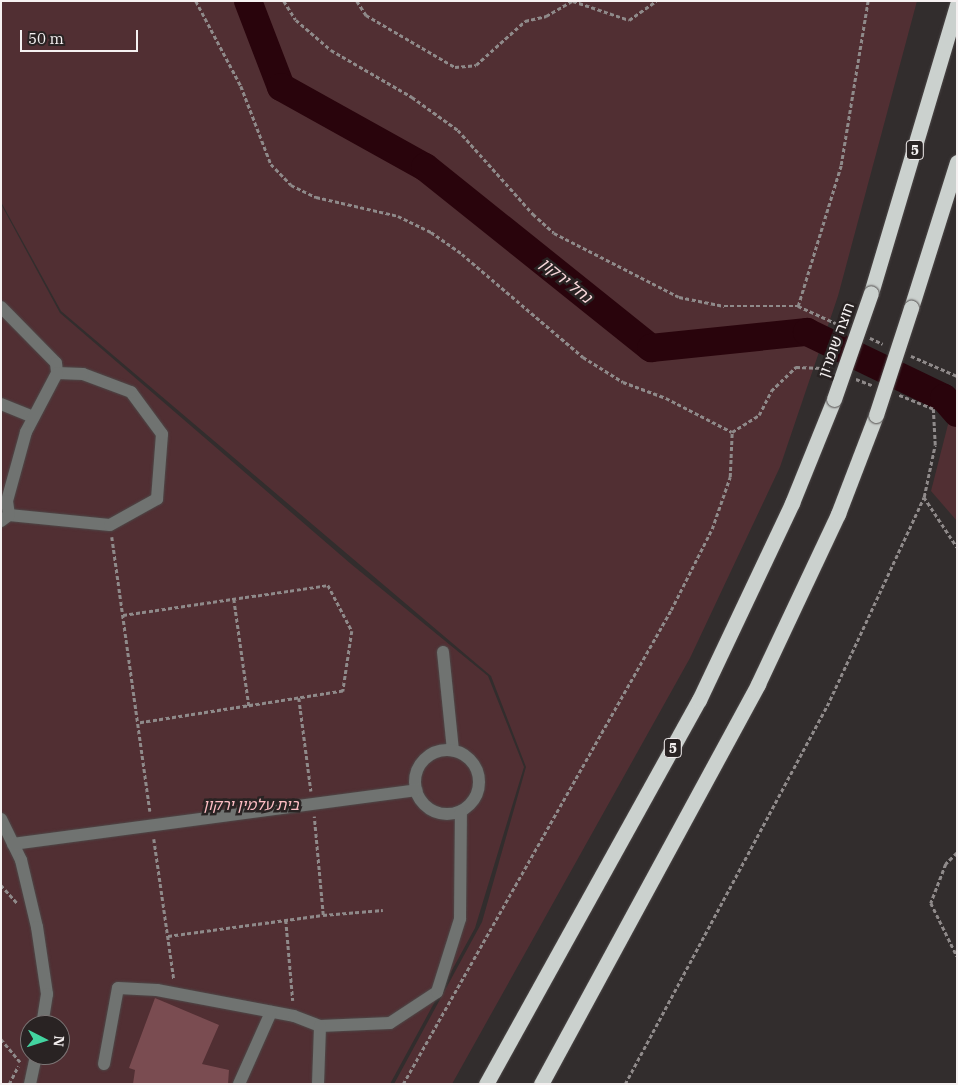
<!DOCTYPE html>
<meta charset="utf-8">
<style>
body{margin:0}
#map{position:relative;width:958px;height:1085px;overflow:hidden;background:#322d2d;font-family:"IBM Plex Serif","Noto Sans Hebrew",serif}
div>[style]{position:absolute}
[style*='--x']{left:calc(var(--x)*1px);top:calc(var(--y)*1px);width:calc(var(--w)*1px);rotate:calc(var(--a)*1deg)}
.green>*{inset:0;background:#512f33}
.river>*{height:28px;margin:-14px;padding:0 14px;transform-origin:14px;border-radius:14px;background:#29040c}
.building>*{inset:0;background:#7a4c51}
.path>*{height:2.5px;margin-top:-1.25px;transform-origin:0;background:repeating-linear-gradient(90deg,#8f8a8a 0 4px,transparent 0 6.5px)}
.roads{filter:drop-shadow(0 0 1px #4d4848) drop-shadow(0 0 1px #4d4848)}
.minor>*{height:12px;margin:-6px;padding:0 6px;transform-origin:6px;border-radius:6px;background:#707371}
.minor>.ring{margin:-6px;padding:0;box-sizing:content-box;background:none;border:12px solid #707371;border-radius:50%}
.highway>*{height:15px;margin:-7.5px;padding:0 7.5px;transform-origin:7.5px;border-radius:7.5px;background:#cbd1ce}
.bridges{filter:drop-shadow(0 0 1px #4d4848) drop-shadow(0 0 1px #4d4848)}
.highway-bridge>*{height:15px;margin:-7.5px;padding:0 7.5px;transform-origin:7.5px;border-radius:7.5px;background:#cbd1ce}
span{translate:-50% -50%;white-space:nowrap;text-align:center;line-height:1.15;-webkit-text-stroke:5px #292323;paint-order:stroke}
.shield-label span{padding:1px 4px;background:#292323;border:1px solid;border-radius:4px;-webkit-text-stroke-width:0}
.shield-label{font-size:14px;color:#f5f1f1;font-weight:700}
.street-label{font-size:15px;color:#f5f1f1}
.park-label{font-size:15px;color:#fdbdc3;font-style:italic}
.water-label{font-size:16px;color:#f9d8db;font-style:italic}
.frame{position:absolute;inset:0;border:2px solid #f5f1f1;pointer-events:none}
.north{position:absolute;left:20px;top:1015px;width:50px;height:50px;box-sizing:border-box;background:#292323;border:1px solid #7b7575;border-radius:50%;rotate:95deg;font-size:14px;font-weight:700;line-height:20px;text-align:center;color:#f5f1f1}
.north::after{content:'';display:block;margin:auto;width:18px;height:22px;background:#43d4a0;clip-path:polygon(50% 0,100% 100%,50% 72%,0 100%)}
.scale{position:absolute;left:20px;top:30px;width:118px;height:22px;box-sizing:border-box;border:2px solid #f5f1f1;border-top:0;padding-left:6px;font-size:15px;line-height:18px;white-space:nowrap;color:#f5f1f1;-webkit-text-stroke:4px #292323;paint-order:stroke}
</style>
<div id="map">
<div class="green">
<div style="clip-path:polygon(1px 1px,917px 1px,838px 296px,780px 467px,690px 658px,452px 1084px,394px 1084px,482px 922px,526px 767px,491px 676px,61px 311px,1px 202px)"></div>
<div style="clip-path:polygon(evenodd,1px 204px,60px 313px,351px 564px,488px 676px,524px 767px,475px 928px,390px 1084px,1px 1084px,1px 204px,30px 1025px,60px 1025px,60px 1055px,30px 1055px,30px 1025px)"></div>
<div style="clip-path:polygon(955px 397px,957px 398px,957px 521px,931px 491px)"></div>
</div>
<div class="river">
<div style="--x:248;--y:1;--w:92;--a:69"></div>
<div style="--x:281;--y:87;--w:165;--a:29.1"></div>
<div style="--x:425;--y:167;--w:290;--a:38.7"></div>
<div style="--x:651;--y:348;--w:157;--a:-5.9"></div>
<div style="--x:807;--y:332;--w:152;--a:25.7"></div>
<div style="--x:944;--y:398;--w:20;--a:49"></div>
</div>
<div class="building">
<div style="clip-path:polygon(155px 998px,219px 1025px,202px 1064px,229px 1070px,228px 1084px,133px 1084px,135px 1070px,129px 1068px)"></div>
</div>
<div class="path">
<div style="--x:196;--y:1;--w:96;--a:62.1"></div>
<div style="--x:241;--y:86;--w:84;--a:69"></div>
<div style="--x:271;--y:164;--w:29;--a:46"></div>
<div style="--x:291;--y:185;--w:28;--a:26"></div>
<div style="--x:316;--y:197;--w:84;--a:13"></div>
<div style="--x:398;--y:216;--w:37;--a:26"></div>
<div style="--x:431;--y:232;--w:38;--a:35"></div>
<div style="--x:462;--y:254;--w:159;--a:40.4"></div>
<div style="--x:583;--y:357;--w:47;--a:32"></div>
<div style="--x:623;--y:382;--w:46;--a:20.4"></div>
<div style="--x:666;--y:398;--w:74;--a:27.3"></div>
<div style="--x:284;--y:1;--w:22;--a:58"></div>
<div style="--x:296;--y:20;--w:46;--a:40.6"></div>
<div style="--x:331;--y:50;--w:94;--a:30.1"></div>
<div style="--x:412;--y:97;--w:57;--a:35.7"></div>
<div style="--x:458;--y:130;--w:113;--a:48.2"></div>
<div style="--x:533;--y:214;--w:28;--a:42"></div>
<div style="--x:554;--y:233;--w:140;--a:27.1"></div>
<div style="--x:679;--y:297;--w:46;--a:11.3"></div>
<div style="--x:724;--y:306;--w:74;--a:0"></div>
<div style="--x:798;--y:306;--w:51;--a:24.5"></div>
<div style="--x:357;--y:1;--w:17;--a:57"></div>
<div style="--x:366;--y:15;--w:103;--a:30.3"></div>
<div style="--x:455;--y:67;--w:21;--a:-5"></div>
<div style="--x:476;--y:65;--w:66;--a:-41.9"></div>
<div style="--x:525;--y:21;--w:22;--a:-13"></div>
<div style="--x:546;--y:16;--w:30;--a:-30"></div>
<div style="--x:573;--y:1;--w:59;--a:18.7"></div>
<div style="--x:629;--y:20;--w:33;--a:-35"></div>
<div style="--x:798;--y:306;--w:147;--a:-73"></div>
<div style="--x:841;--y:165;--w:166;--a:-80.7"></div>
<div style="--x:870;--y:338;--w:14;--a:25"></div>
<div style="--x:911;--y:356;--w:50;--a:23.5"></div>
<div style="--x:856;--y:379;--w:17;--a:21"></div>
<div style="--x:924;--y:497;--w:60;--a:56.6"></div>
<div style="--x:112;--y:537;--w:277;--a:82.1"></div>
<div style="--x:234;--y:599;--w:108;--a:82"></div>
<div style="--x:123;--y:615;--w:207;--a:-8.3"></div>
<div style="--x:328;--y:585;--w:52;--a:62.4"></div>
<div style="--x:352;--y:631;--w:61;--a:98.5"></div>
<div style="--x:343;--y:691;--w:207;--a:171.1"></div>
<div style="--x:299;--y:698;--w:94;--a:82.6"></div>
<div style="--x:154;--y:839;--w:142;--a:81.9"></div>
<div style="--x:957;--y:853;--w:16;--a:135"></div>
<div style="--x:946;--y:864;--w:42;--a:111"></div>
<div style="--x:931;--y:903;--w:59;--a:63.9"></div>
<div style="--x:1;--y:885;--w:24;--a:48"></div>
<div style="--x:323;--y:915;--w:60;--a:-4.8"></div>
<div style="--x:286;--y:920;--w:81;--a:85.1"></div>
<div style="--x:168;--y:936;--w:156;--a:-7.7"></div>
<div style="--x:323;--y:915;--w:99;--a:-95.2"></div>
<div style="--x:1;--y:1039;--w:30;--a:50"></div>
<div style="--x:9;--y:1084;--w:20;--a:-63"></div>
<div style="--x:403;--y:1084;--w:545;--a:-60.52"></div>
<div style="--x:671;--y:610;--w:91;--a:-63.2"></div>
<div style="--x:712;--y:529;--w:55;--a:-70.9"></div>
<div style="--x:730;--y:477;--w:45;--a:-87.5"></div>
<div style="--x:732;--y:432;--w:32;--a:-32"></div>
<div style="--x:759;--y:415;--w:27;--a:-63"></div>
<div style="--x:771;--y:391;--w:35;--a:-44"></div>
<div style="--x:796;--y:367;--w:34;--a:2"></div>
<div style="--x:625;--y:1084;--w:429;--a:-61.9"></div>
<div style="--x:827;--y:706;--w:230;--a:-65.1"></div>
<div style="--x:924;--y:497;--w:53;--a:-78.1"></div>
<div style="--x:935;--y:445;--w:36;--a:-93"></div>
<div style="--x:933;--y:409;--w:38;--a:-158"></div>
</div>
<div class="roads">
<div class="minor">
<div style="--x:1;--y:307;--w:78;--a:45.5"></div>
<div style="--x:56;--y:363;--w:10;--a:84"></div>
<div style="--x:1;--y:404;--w:35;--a:22"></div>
<div style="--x:1;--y:521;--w:10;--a:-37"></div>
<div style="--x:9;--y:515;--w:101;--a:5.7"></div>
<div style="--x:110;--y:525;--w:54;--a:-29"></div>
<div style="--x:157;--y:499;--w:65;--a:-85.6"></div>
<div style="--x:162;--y:434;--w:52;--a:-126.4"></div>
<div style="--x:131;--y:392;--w:51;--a:-159.4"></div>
<div style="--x:83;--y:374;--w:26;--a:-178"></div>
<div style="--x:57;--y:373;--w:67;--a:117.7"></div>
<div style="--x:26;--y:432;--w:72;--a:105.4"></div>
<div style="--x:7;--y:501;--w:14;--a:82"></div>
<div style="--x:443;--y:652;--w:99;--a:84.2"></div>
<div class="ring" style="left:415px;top:750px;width:52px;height:52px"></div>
<div style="--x:1;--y:819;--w:46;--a:64"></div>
<div style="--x:21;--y:860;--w:69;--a:76.6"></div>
<div style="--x:37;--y:927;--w:68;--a:81.5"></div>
<div style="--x:47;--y:994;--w:31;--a:99"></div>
<div style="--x:13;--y:844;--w:407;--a:-7.6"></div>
<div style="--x:104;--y:1064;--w:77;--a:-79.6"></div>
<div style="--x:118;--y:988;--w:39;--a:3"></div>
<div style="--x:157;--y:990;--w:139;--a:10.7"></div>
<div style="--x:294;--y:1016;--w:28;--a:21"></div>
<div style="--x:320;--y:1026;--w:70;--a:-2.5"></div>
<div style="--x:390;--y:1023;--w:56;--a:-33.4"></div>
<div style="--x:437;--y:992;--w:77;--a:-72.5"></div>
<div style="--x:460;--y:919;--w:107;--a:-89.5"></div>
<div style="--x:30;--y:1084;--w:30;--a:-78"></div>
<div style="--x:239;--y:1084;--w:79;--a:-66"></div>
<div style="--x:318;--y:1084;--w:58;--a:-88"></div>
</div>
<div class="highway">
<div style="--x:871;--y:293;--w:301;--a:-73.4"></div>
<div style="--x:911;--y:308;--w:153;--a:-72.5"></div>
<div style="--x:486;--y:1084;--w:439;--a:-61"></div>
<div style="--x:699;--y:700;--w:218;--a:-64.7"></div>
<div style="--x:792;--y:503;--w:112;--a:-68"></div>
<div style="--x:541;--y:1084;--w:455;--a:-61.5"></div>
<div style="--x:758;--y:684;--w:188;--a:-64.8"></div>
<div style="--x:838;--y:514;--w:106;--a:-69"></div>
</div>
</div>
<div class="bridges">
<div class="highway-bridge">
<div style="--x:834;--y:399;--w:112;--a:-70.8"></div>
<div style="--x:876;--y:415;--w:113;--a:-71.9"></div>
</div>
</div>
<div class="shield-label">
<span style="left:915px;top:150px">5</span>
<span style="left:673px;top:748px">5</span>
</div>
<div class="street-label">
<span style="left:836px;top:340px;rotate:-70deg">חוצה שומרון</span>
</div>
<div class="park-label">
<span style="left:251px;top:805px">בית עלמין ירקון</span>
</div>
<div class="water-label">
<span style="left:566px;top:280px;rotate:39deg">נחל ירקון</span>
</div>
<div class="frame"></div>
<div class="north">N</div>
<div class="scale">50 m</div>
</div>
